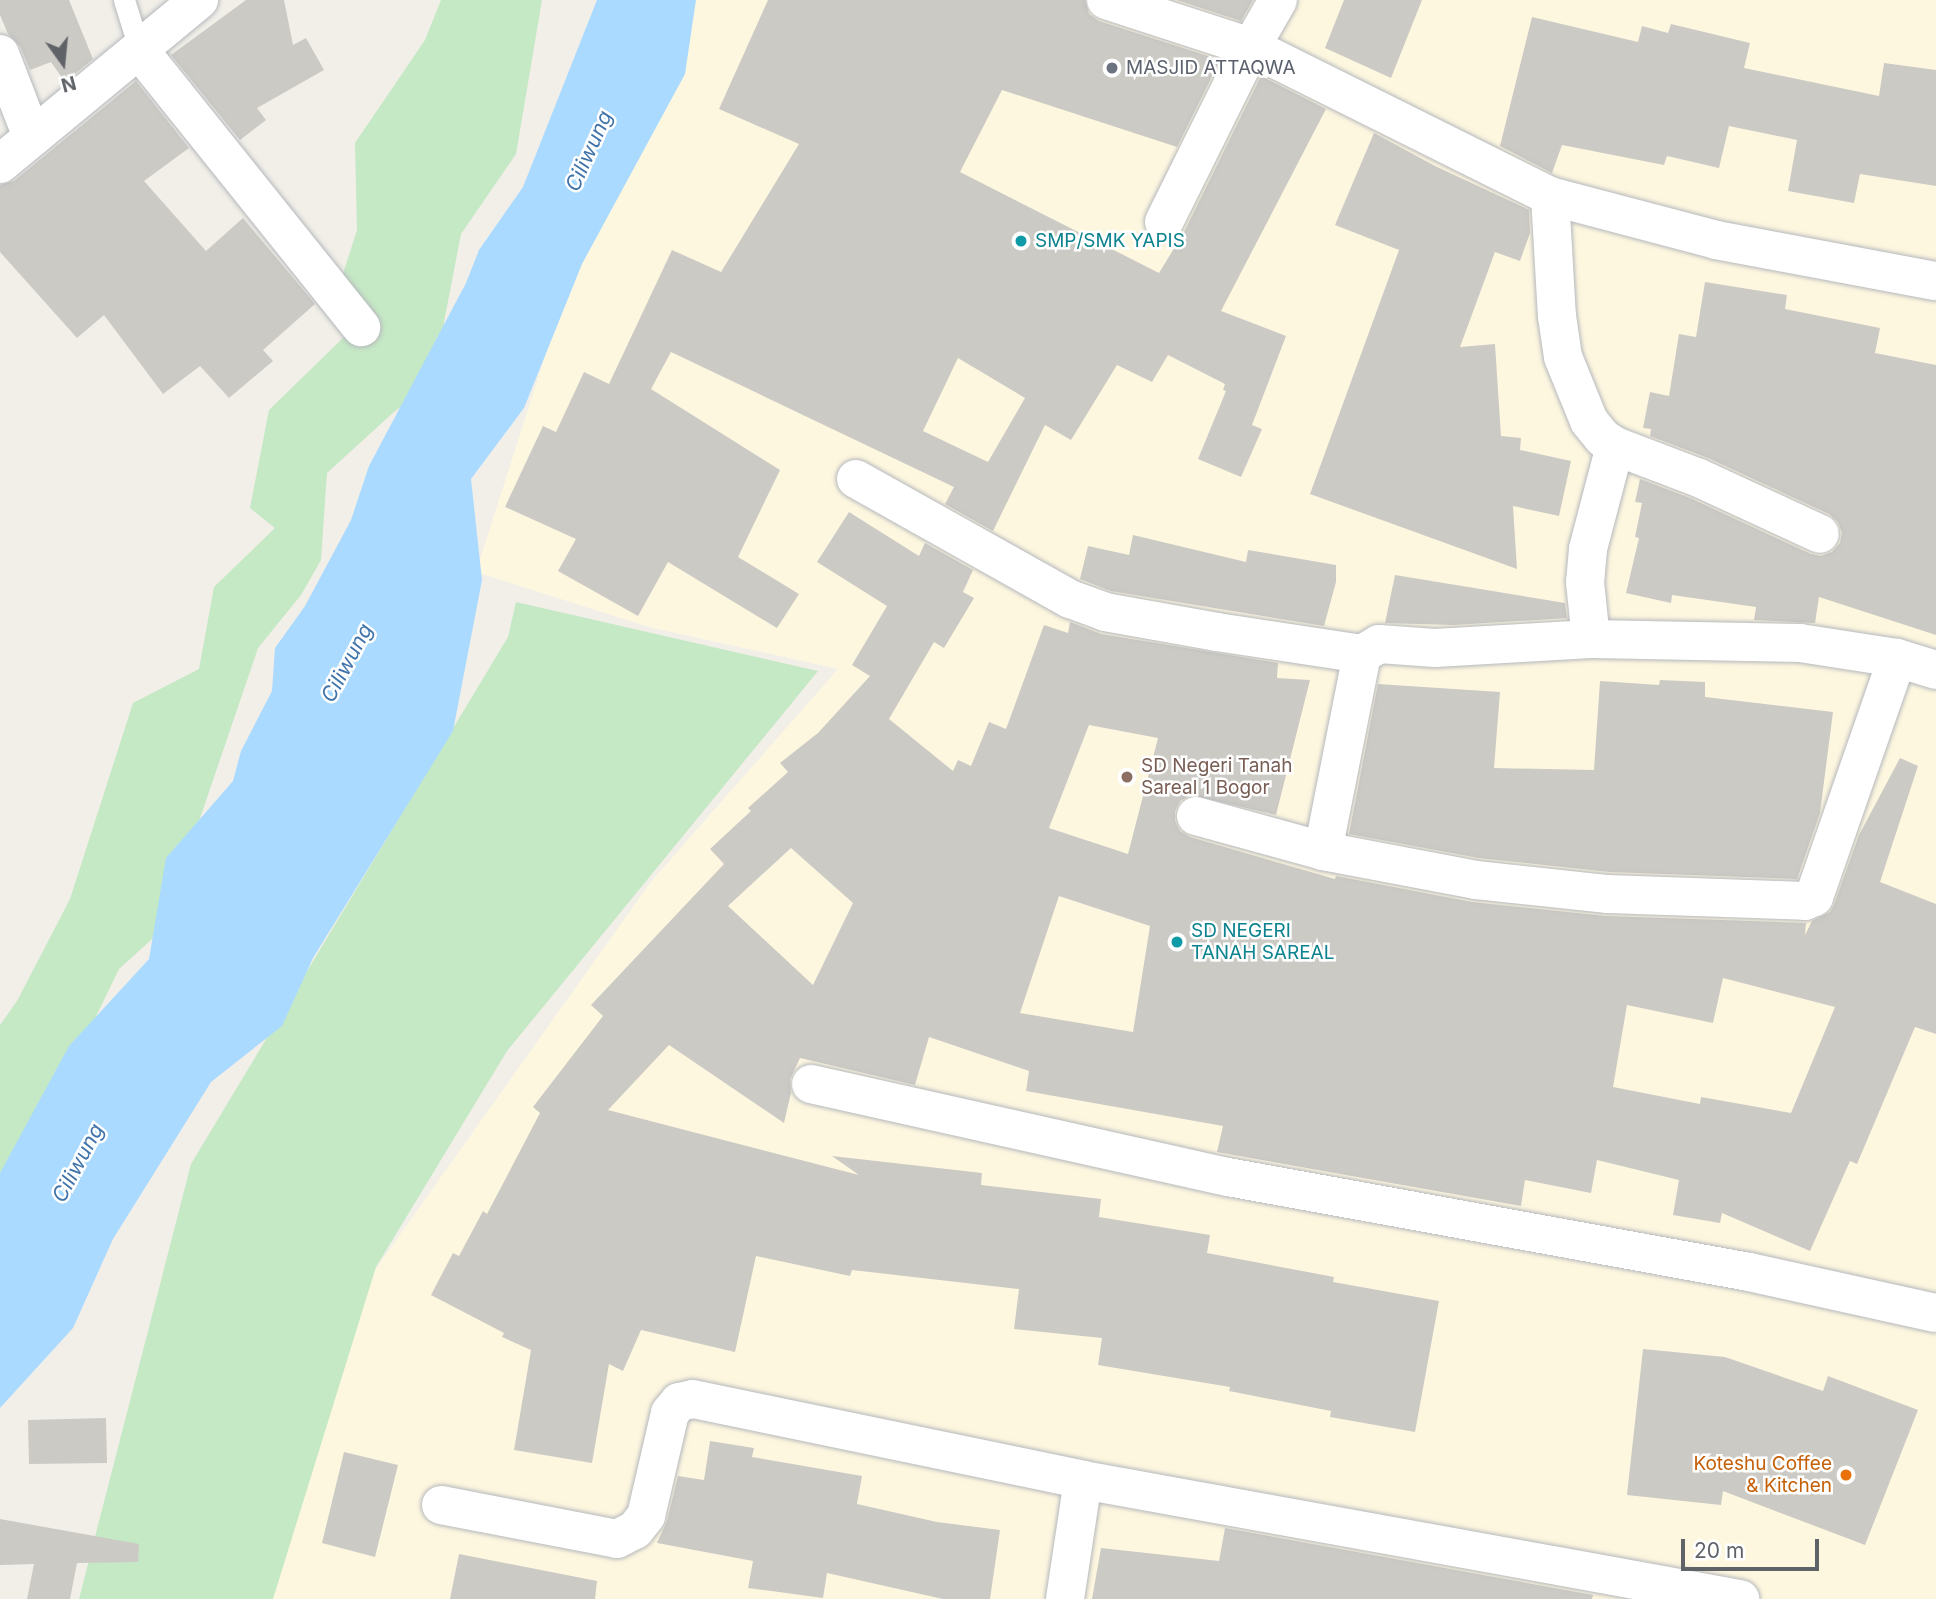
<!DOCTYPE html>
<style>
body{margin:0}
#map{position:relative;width:1936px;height:1599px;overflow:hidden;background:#f1efe8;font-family:Inter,sans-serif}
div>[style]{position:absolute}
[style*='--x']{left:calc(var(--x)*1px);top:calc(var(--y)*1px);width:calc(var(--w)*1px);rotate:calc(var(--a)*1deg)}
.commercial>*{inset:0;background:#fef7e0}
.green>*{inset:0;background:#c5e8c5}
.water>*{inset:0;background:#aadaff}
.building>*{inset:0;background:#cccac5}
.roads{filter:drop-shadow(0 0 2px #b5b8bc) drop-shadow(0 0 2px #b5b8bc)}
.service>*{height:21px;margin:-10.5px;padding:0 10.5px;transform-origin:10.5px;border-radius:10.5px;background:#fff}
.minor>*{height:38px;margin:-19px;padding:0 19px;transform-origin:19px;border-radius:19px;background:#fff}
.tertiary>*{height:38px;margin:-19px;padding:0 19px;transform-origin:19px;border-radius:19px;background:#fff}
.dots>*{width:19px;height:19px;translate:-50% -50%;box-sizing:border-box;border:4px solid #fff;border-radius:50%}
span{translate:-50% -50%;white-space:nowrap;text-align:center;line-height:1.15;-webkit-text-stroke:5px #fff;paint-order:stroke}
.worship-label{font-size:19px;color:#5b616d}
.left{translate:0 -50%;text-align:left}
.culture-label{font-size:19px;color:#0d838f}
.education-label{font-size:19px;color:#785e54}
.food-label{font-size:19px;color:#c56008}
.right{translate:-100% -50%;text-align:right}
.water-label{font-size:21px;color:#4174aa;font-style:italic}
.north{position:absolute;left:28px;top:28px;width:70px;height:70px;-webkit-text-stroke:5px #fff;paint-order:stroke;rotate:165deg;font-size:19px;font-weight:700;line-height:28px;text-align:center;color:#5f6368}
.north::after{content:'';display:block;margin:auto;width:24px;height:32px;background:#5f6368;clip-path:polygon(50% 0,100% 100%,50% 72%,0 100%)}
.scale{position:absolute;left:1681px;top:1539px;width:138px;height:32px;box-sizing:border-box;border:4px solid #5f6368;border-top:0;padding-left:9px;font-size:21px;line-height:24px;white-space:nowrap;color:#5f6368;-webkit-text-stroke:5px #fff;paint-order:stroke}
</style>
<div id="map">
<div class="commercial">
<div style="clip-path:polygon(659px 0,1936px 0,1936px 1599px,230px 1599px,360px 1291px,650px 883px,838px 669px,649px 627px,476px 572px)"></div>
</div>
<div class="green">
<div style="clip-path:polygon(441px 0,542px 0,516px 154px,461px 234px,444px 322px,448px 372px,395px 411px,327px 473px,321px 560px,301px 595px,258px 648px,162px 930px,119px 969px,45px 1122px,0 1246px,0 1025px,17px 1001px,70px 899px,133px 703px,199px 669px,214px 587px,275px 528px,250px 508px,269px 410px,344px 337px,333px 305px,357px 230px,355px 143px,425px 40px)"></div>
<div style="clip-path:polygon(516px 602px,818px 671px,507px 1051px,376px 1267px,273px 1599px,79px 1599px,191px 1164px,508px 637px)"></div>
</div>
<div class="water">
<div style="clip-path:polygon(597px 0,696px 0,685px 74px,582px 264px,524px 408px,471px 479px,482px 580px,453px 731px,313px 958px,282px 1026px,211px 1082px,113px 1239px,73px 1328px,0 1408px,0 1173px,69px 1046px,149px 959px,166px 858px,233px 781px,241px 751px,272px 691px,275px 648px,305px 606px,351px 520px,369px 466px,466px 283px,479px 250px,523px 187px)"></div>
</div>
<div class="building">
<div style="clip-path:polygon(0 0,69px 0,93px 59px,65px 82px,51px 62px,30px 70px,20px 46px,8px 34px,0 15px)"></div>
<div style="clip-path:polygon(246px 0,284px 0,293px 45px,306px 38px,324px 70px,257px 108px,266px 120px,240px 140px,171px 55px)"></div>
<div style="clip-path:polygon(evenodd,768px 0,1085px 0,1089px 14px,1099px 21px,1220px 60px,1177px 147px,1002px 90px,960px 172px,1159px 273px,1184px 232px,1261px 76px,1326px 109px,1221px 311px,1286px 336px,1252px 425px,1262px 429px,1241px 477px,1198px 459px,1226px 391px,1223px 390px,1225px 384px,1168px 355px,1152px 382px,1117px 365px,1071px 440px,1045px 425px,993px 531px,945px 504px,954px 487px,671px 352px,651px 389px,780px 470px,738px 557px,799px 594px,777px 628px,668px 562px,638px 616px,558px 571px,576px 539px,505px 507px,543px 426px,556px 432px,584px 372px,609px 384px,672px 250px,721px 272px,799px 144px,719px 109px,768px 0,958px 358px,1025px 398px,988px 462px,923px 431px,958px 358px)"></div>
<div style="clip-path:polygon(1177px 0,1253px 0,1241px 21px)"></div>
<div style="clip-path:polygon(1344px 0,1422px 0,1391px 78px,1325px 48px)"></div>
<div style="clip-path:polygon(1532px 17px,1638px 42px,1642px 26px,1668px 33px,1671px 24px,1750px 43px,1744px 68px,1879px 96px,1884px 63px,1936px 70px,1936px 186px,1860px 174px,1854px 203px,1788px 191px,1797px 140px,1729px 126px,1719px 168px,1667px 156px,1664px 165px,1562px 145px,1552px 173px,1500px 146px)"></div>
<div style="clip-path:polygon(136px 81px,189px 148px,144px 181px,206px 251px,243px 218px,315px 304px,263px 350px,273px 361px,229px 398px,200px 366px,163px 394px,104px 315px,77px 338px,0 252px,0 185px,14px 181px)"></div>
<div style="clip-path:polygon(1374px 133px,1435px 166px,1529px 210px,1530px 233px,1520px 261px,1495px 252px,1460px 347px,1495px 344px,1501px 436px,1521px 438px,1520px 450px,1571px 461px,1559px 516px,1513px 506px,1517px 569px,1310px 494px,1399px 250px,1335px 225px)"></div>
<div style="clip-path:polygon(1705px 282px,1787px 295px,1785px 309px,1880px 328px,1875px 353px,1936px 365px,1936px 635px,1819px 597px,1815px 623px,1754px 620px,1756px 607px,1672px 595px,1671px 603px,1626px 593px,1639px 538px,1635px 537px,1642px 503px,1635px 502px,1640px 479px,1690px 498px,1811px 554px,1821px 556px,1832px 552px,1840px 543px,1842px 533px,1838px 522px,1829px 514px,1708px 458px,1650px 436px,1651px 429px,1643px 428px,1650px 392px,1669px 396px,1679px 334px,1696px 337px)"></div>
<div style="clip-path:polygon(evenodd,849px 512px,919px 556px,925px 543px,973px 570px,963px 592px,974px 598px,944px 648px,934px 642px,889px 719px,953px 771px,958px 760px,971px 766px,989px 722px,1006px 729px,1044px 625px,1068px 633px,1070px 622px,1101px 634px,1278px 663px,1277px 678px,1310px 680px,1276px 815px,1191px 795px,1180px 801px,1175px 811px,1175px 821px,1180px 831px,1190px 837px,1335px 879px,1336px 876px,1472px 902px,1606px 916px,1806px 923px,1805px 935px,1812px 921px,1830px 912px,1834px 905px,1859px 835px,1900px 758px,1918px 766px,1880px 882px,1936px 904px,1936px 1034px,1915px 1027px,1857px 1164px,1850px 1161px,1810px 1251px,1722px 1213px,1720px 1223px,1673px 1215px,1679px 1180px,1597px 1160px,1591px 1193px,1525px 1180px,1521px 1206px,1217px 1152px,1223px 1126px,1026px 1091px,1029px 1071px,929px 1037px,915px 1085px,800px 1058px,790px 1079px,791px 1093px,784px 1123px,669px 1045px,608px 1110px,859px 1175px,832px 1156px,982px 1173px,981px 1185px,1101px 1199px,1099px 1217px,1210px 1235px,1207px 1253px,1334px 1277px,1333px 1282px,1439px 1301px,1415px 1432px,1330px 1417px,1331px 1411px,1229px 1391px,1230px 1387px,1098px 1365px,1102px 1338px,1014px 1329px,1019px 1289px,852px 1270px,850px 1276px,756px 1256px,735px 1352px,641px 1330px,623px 1371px,609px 1364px,592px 1463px,514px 1450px,531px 1350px,502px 1337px,504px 1333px,431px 1295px,453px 1253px,459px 1256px,483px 1211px,487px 1214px,540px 1113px,533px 1107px,603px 1016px,591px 1005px,724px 864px,710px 849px,751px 811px,748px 808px,788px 772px,780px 763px,818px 733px,870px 676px,852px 665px,887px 606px,817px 562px,849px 512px,1089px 725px,1158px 738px,1128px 854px,1049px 828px,1089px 725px,849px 512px,791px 848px,853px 903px,813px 985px,728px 906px,791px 848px,849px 512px,1059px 896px,1150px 926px,1133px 1032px,1020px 1013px,1059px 896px,849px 512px,1723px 978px,1835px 1007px,1791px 1113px,1701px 1097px,1700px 1104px,1613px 1087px,1627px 1005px,1713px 1023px,1723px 978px)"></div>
<div style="clip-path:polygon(1133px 535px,1246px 562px,1248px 550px,1336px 565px,1336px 582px,1324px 626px,1111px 591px,1080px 579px,1088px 546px,1129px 555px)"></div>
<div style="clip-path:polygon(1395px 575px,1565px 603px,1567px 618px,1453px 625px,1385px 623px)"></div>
<div style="clip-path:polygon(1660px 680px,1705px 682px,1705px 697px,1833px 712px,1820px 813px,1797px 879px,1610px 872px,1479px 858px,1349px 834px,1378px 684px,1500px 692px,1494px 768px,1594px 770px,1600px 681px,1659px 685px)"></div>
<div style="clip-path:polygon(1643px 1349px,1725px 1357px,1823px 1391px,1828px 1376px,1918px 1410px,1865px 1545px,1723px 1491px,1721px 1505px,1627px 1495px)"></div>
<div style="clip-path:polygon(106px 1418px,107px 1463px,29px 1464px,28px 1420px)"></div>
<div style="clip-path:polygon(710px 1441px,754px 1448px,752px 1457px,862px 1476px,857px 1504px,937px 1522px,1000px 1530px,990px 1599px,943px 1599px,827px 1573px,823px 1598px,748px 1588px,753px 1561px,657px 1543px,667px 1521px,678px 1476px,704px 1480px)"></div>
<div style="clip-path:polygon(344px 1452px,398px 1465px,375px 1557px,322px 1543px)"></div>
<div style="clip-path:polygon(0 1519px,139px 1544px,138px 1562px,77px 1563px,70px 1599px,27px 1599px,34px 1564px,0 1565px)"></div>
<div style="clip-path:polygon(1225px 1528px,1593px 1595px,1592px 1599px,1092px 1599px,1101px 1548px,1219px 1561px)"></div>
<div style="clip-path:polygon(459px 1554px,597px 1581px,595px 1599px,450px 1599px)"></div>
</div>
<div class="roads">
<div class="service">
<div style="--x:124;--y:0;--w:53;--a:72.6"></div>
</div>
<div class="minor">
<div style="--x:1106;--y:0;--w:152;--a:18"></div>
<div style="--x:1251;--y:47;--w:334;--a:26.5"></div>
<div style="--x:1550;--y:196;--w:172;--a:14.8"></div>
<div style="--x:1716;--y:240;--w:224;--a:10.6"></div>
<div style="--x:140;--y:51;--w:354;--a:51.3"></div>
<div style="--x:0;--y:54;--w:89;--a:68.9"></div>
<div style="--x:1550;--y:196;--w:120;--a:86.7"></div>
<div style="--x:1557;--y:316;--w:41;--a:81.7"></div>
<div style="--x:1563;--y:357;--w:69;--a:67.9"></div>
<div style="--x:1589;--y:421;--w:22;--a:51"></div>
<div style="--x:1603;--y:438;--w:14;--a:34"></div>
<div style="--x:1615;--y:446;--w:106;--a:104.7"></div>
<div style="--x:1588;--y:549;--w:33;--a:95"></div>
<div style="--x:1585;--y:582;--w:57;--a:84"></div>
<div style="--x:1164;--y:222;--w:195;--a:-63.6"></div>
<div style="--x:1251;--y:47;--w:54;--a:-60.1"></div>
<div style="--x:1615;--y:446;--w:90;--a:20.9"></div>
<div style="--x:1699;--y:478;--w:133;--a:24.8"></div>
<div style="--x:856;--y:479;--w:245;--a:29.3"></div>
<div style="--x:1070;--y:599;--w:37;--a:20"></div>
<div style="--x:1105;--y:612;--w:114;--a:10.1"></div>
<div style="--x:1217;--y:632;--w:147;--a:8.6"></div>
<div style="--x:1362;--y:654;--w:20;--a:-30"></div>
<div style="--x:1379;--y:644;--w:56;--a:4.1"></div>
<div style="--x:1435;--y:648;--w:156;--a:-3.3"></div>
<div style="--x:1591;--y:639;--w:209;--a:1.1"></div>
<div style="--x:1800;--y:643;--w:98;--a:8.8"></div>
<div style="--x:1897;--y:658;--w:41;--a:17.1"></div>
<div style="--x:1196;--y:816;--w:132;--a:15.4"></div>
<div style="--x:1323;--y:851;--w:156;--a:10.7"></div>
<div style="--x:1476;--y:880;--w:133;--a:6.1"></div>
<div style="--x:1608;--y:894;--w:197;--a:2"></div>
<div style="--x:1805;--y:901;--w:10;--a:-24"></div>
<div style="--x:1814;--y:897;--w:253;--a:-70.8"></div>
<div style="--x:1323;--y:851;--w:201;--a:-78.8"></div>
<div style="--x:811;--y:1084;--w:427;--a:12.6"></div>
<div style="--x:1228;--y:1177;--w:530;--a:10.33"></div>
<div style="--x:1749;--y:1272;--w:191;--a:12.4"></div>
<div style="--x:441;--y:1505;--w:179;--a:10.9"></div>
<div style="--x:617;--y:1539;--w:20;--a:-27"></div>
<div style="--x:635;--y:1530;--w:18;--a:-52"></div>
<div style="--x:646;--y:1516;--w:106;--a:-76.9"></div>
<div style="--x:670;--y:1413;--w:14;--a:-51"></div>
<div style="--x:679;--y:1402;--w:14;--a:-12"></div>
<div style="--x:693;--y:1399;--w:398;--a:11.7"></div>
<div style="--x:1083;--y:1480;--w:668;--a:10.27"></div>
<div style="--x:1065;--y:1599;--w:120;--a:-81.4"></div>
</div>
<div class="tertiary">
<div style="--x:0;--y:164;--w:258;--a:-39.5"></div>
</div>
</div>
<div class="dots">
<div style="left:1112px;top:68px;background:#6b7280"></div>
<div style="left:1021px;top:241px;background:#0f9aa8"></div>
<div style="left:1127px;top:777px;background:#8d6e63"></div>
<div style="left:1177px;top:942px;background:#0f9aa8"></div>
<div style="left:1846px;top:1475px;background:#e8710a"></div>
</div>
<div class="worship-label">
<span class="left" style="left:1126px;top:68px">MASJID ATTAQWA</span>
</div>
<div class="culture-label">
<span class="left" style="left:1035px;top:241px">SMP/SMK YAPIS</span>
<span class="left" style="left:1191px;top:942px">SD NEGERI<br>TANAH SAREAL</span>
</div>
<div class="education-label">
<span class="left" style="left:1141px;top:777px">SD Negeri Tanah<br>Sareal 1 Bogor</span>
</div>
<div class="food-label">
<span class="right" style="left:1832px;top:1475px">Koteshu Coffee<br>&amp; Kitchen</span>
</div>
<div class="water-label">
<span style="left:589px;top:151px;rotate:-66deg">Ciliwung</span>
<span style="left:347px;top:663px;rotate:-62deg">Ciliwung</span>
<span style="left:78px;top:1163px;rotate:-62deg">Ciliwung</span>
</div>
<div class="north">N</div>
<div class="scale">20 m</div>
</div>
